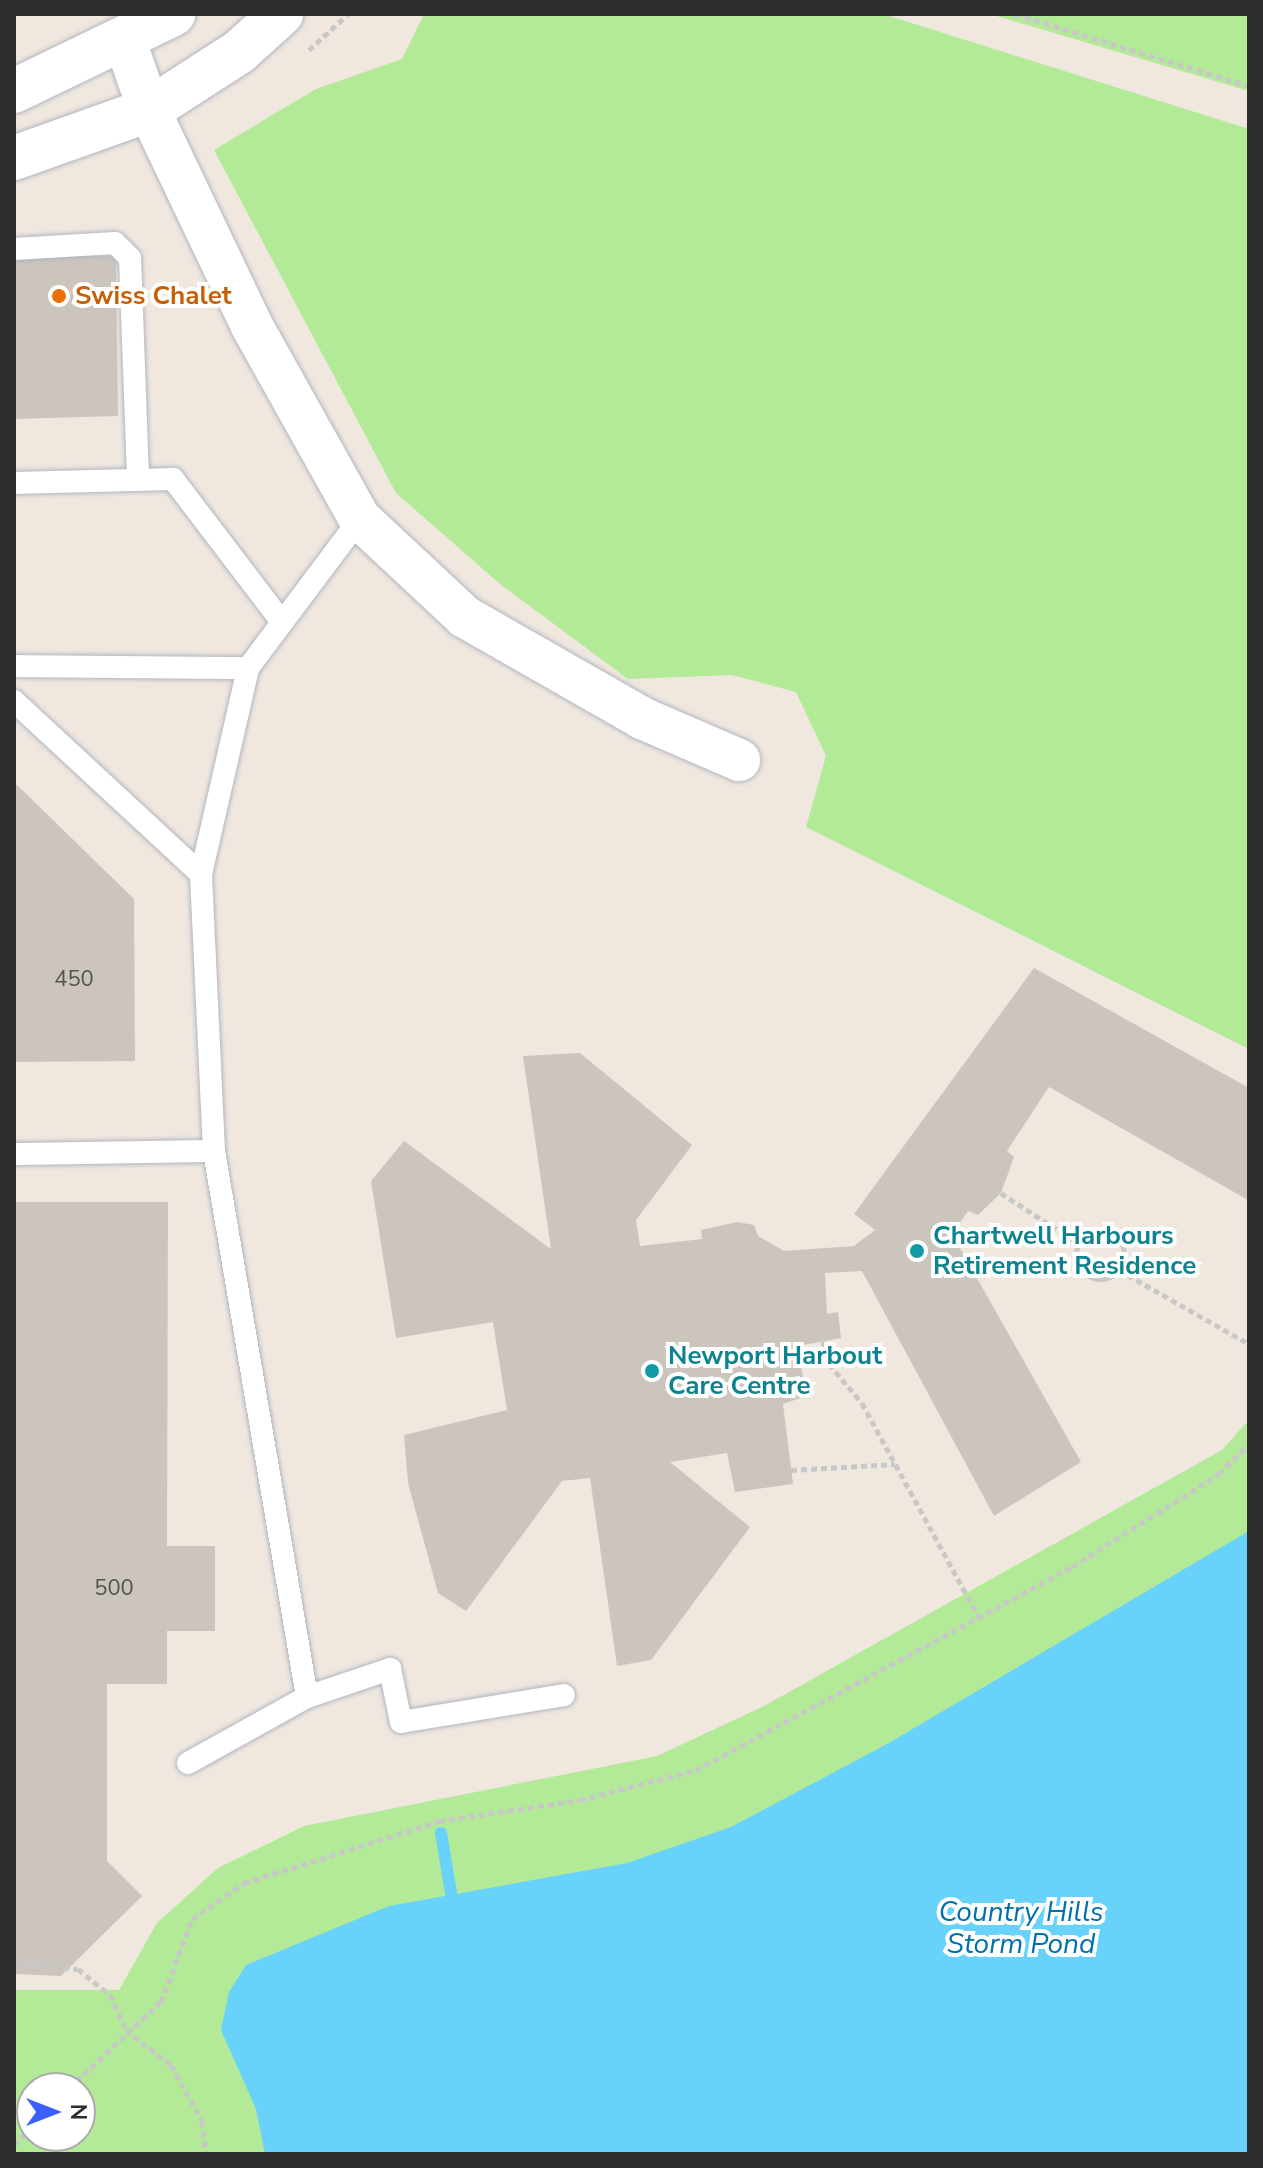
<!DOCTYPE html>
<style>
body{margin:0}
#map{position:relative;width:1263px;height:2168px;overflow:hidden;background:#f0e8df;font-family:"Nunito Sans",sans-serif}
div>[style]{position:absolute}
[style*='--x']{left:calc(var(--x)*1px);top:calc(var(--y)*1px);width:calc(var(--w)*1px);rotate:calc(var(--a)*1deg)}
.green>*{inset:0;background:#b2ea97}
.water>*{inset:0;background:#69d2fa}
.stream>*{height:12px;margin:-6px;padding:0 6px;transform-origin:6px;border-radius:6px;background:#69d2fa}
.building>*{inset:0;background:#cbc5be}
.path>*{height:5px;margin-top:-2.5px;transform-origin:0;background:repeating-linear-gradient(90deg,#c8c8c8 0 6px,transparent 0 10px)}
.path>.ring{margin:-2.5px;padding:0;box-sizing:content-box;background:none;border:5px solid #c8c8c8;border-radius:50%}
.roads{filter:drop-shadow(0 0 2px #b2b5c2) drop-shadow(0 0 2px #b2b5c2)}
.service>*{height:22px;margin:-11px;padding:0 11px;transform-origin:11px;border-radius:11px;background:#fff}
.minor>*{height:42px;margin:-21px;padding:0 21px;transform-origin:21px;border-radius:21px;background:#fff}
.tertiary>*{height:44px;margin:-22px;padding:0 22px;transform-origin:22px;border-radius:22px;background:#fff}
.dots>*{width:22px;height:22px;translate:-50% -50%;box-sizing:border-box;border:4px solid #fff;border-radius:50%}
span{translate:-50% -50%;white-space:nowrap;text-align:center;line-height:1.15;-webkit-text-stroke:8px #fff;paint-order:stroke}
.number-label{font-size:22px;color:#545351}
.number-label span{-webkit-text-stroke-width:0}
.food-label{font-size:26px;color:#c56008;font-weight:700}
.left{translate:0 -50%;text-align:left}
.culture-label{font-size:26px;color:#0d838f;font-weight:700}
.water-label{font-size:28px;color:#0170ad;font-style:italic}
.frame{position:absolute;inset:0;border:16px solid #2d2d2d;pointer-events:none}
.north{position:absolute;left:16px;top:2072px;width:80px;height:80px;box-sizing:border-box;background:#fff;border:2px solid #ababab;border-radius:50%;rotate:90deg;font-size:22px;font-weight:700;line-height:32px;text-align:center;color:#2d2d2d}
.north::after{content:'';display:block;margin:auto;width:28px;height:36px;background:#3c5fff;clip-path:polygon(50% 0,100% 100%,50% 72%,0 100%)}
</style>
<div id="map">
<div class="green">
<div style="clip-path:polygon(424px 14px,883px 14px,1249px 129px,1249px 1049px,806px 827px,826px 756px,796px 692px,732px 675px,628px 679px,500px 584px,396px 493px,214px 150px,316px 89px,402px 59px)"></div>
<div style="clip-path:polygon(990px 14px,1249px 14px,1249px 91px)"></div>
<div style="clip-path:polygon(evenodd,1249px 1420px,1249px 2154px,14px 2154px,14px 1990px,119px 1990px,157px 1923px,218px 1868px,304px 1826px,657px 1756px,764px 1706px,1222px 1450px,1249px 1420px,32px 2088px,80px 2088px,80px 2136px,32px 2136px,32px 2088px)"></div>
</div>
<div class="water">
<div style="clip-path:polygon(1249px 1531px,1249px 2154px,265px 2154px,256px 2109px,221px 2030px,229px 1992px,246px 1965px,389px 1906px,627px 1863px,731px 1827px,887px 1744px)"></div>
</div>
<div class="stream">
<div style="--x:441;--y:1833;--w:61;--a:80.5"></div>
</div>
<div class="building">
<div style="clip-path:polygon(14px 244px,31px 255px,116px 256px,118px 416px,14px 419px)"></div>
<div style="clip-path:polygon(14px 782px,134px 899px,135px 1061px,14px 1062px)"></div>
<div style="clip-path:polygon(1034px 968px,1249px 1088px,1248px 1200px,1049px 1087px,1007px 1151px,1014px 1157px,1001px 1193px,978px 1215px,968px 1211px,952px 1234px,1081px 1462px,994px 1516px,862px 1271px,825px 1273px,827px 1314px,838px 1312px,841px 1338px,798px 1346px,806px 1396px,783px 1404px,793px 1484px,735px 1492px,727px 1453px,670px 1462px,750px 1527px,651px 1660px,617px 1666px,590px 1478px,562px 1481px,466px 1611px,438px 1593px,408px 1483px,404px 1435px,507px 1410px,493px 1322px,396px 1338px,371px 1181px,404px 1141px,551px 1249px,523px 1056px,580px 1053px,692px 1145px,636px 1220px,640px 1246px,702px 1239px,701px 1230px,737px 1222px,754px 1225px,758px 1236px,784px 1251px,854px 1246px,875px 1230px,854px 1214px)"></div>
<div style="clip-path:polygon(14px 1202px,168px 1202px,167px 1546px,215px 1546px,215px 1631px,167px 1631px,167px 1684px,107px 1684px,107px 1861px,142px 1896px,61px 1976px,14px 1974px)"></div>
</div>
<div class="path">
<div style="--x:1015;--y:14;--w:245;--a:17.1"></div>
<div style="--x:309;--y:50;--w:53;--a:-42.7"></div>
<div style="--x:1001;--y:1193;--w:93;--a:33.2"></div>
<div class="ring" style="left:1076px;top:1231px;width:43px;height:43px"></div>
<div style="--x:1119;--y:1270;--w:150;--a:29.6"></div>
<div style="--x:823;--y:1341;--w:24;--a:75"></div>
<div style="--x:829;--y:1364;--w:51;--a:49.8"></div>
<div style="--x:862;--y:1403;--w:243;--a:61.4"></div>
<div style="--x:791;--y:1470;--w:104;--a:-3.3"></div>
<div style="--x:14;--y:1961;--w:64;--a:7.1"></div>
<div style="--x:78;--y:1969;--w:41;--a:39.1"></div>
<div style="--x:110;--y:1995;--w:38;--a:65"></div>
<div style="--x:126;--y:2030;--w:57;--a:37.9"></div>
<div style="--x:171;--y:2065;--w:64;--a:61"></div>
<div style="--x:202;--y:2121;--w:33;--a:83"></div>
<div style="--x:69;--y:2088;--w:126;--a:-43.1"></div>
<div style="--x:161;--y:2002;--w:89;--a:-69.5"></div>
<div style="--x:192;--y:1919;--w:63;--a:-34.7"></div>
<div style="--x:244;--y:1883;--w:205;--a:-17.6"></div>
<div style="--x:439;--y:1821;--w:143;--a:-8.5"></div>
<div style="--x:580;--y:1800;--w:120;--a:-14.5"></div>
<div style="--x:696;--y:1770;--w:427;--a:-28.4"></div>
<div style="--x:1072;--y:1567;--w:174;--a:-32.3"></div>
<div style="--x:1219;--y:1474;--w:42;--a:-45"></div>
<div style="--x:14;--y:2145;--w:25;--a:-45"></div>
</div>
<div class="roads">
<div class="service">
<div style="--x:14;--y:249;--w:101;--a:-3.4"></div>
<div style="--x:115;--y:243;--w:21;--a:45"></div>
<div style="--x:130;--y:258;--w:220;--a:87.9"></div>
<div style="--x:14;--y:483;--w:159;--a:-1.4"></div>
<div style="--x:173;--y:479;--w:178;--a:52.7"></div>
<div style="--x:14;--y:666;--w:234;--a:0.5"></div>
<div style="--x:14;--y:701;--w:255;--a:42.8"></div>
<div style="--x:14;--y:1154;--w:200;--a:-0.9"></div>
<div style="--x:307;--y:1697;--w:88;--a:-18.6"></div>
<div style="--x:390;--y:1669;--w:54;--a:78.3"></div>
<div style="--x:401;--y:1722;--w:165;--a:-9.4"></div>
<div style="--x:188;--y:1763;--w:136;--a:-29"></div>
<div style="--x:307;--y:1697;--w:554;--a:-99.67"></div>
<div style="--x:214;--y:1151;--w:277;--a:-92.7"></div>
<div style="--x:201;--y:874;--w:211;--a:-77.1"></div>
<div style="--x:248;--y:668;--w:186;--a:-53.1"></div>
</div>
<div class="minor">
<div style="--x:125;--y:41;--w:73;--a:70.8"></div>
<div style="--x:149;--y:110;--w:239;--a:64.5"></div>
<div style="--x:252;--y:326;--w:221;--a:60.8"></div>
<div style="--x:360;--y:519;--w:144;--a:43"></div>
<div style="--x:465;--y:617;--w:204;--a:29.7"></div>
<div style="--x:642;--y:718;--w:106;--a:23.4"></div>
</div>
<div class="tertiary">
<div style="--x:14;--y:91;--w:177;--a:-25.8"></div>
<div style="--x:14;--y:158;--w:143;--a:-19.6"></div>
<div style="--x:149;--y:110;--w:107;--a:-32.8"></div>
<div style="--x:239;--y:52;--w:57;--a:-42.1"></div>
</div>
</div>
<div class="dots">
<div style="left:59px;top:296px;background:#e8710a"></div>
<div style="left:917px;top:1251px;background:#0f9aa8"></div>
<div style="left:652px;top:1371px;background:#0f9aa8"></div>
</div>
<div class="number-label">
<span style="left:74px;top:980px">450</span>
<span style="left:114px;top:1589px">500</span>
</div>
<div class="food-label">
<span class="left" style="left:75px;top:296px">Swiss Chalet</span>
</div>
<div class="culture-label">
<span class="left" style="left:933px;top:1251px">Chartwell Harbours<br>Retirement Residence</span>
<span class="left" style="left:668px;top:1371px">Newport Harbout<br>Care Centre</span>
</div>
<div class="water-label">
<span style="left:1021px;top:1928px">Country Hills<br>Storm Pond</span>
</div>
<div class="frame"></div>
<div class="north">N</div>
</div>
